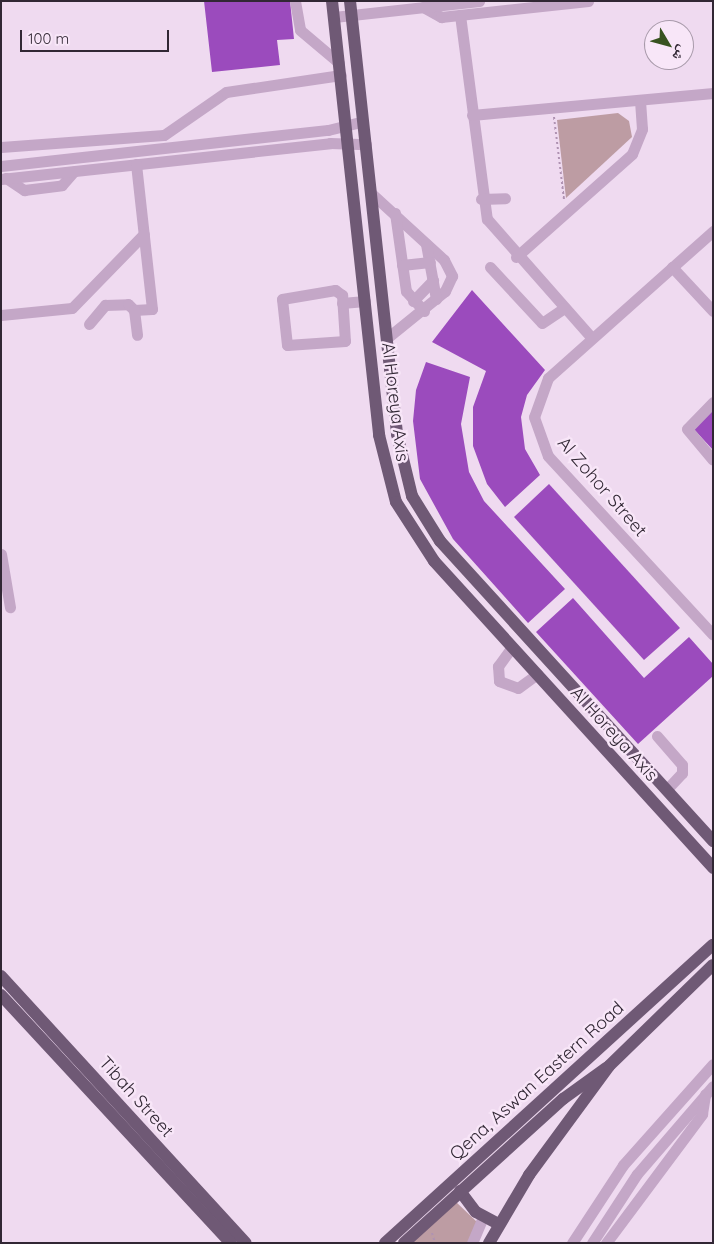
<!DOCTYPE html>
<meta charset="utf-8">
<style>
body{margin:0}
#map{position:relative;width:714px;height:1244px;overflow:hidden;background:#efdaf0;font-family:Quicksand,"Noto Naskh Arabic",sans-serif}
div>[style]{position:absolute}
[style*='--x']{left:calc(var(--x)*1px);top:calc(var(--y)*1px);width:calc(var(--w)*1px);rotate:calc(var(--a)*1deg)}
.green>*{inset:0;background:#bd9ca3}
.building>*{inset:0;background:#9b4bbd}
.path>*{height:2px;margin-top:-1px;transform-origin:0;background:repeating-linear-gradient(90deg,#af92b2 0 2.5px,transparent 0 5px)}
.minor>*{height:11px;margin:-5.5px;padding:0 5.5px;transform-origin:5.5px;border-radius:5.5px;background:#c4a7c7}
.major>*{height:12px;margin:-6px;padding:0 6px;transform-origin:6px;border-radius:6px;background:#6f5975}
span{translate:-50% -50%;white-space:nowrap;text-align:center;line-height:1.15;-webkit-text-stroke:5px #f8e6f8;paint-order:stroke}
.street-label{font-size:18px;color:#312734}
.frame{position:absolute;inset:0;border:2px solid #312734;pointer-events:none}
.north{position:absolute;left:644px;top:20px;width:50px;height:50px;box-sizing:border-box;background:#f8e6f8;border:1px solid #a89aaa;border-radius:50%;rotate:127deg;font-size:14px;font-weight:700;line-height:20px;text-align:center;color:#312734}
.north::after{content:'';display:block;margin:auto;width:18px;height:22px;background:#385220;clip-path:polygon(50% 0,100% 100%,50% 72%,0 100%)}
.scale{position:absolute;left:20px;top:30px;width:149px;height:22px;box-sizing:border-box;border:2px solid #312734;border-top:0;padding-left:6px;font-size:15px;line-height:18px;white-space:nowrap;color:#312734;-webkit-text-stroke:4px #f8e6f8;paint-order:stroke}
</style>
<div id="map">
<div class="green">
<div style="clip-path:polygon(618px 113px,629px 121px,632px 137px,566px 198px,557px 120px)"></div>
<div style="clip-path:polygon(455px 1201px,477px 1222px,468px 1243px,410px 1243px)"></div>
</div>
<div class="building">
<div style="clip-path:polygon(204px 1px,290px 1px,294px 39px,277px 40px,280px 65px,212px 72px)"></div>
<div style="clip-path:polygon(472px 290px,545px 370px,527px 395px,521px 417px,525px 449px,540px 475px,505px 507px,487px 484px,473px 446px,473px 407px,486px 371px,432px 342px)"></div>
<div style="clip-path:polygon(426px 362px,470px 377px,461px 424px,469px 472px,484px 501px,565px 589px,528px 623px,453px 539px,420px 479px,413px 421px,416px 390px)"></div>
<div style="clip-path:polygon(713px 405px,713px 450px,690px 425px)"></div>
<div style="clip-path:polygon(549px 484px,680px 628px,644px 660px,514px 517px)"></div>
<div style="clip-path:polygon(573px 598px,644px 678px,689px 637px,713px 664px,713px 676px,638px 744px,536px 632px)"></div>
</div>
<div class="path">
<div style="--x:554;--y:117;--w:84;--a:83.1"></div>
<div style="--x:432;--y:1233;--w:10;--a:73"></div>
</div>
<div class="minor">
<div style="--x:295;--y:1;--w:29;--a:80"></div>
<div style="--x:300;--y:30;--w:51;--a:40.2"></div>
<div style="--x:423;--y:7;--w:21;--a:29"></div>
<div style="--x:441;--y:17;--w:148;--a:-6.2"></div>
<div style="--x:460;--y:15;--w:206;--a:82.5"></div>
<div style="--x:487;--y:219;--w:157;--a:48.6"></div>
<div style="--x:334;--y:17;--w:146;--a:-6.3"></div>
<div style="--x:472;--y:115;--w:242;--a:-5.2"></div>
<div style="--x:1;--y:147;--w:163;--a:-4.2"></div>
<div style="--x:164;--y:135;--w:75;--a:-34.7"></div>
<div style="--x:226;--y:92;--w:116;--a:-8.4"></div>
<div style="--x:1;--y:166;--w:329;--a:-6.3"></div>
<div style="--x:328;--y:130;--w:36;--a:-14"></div>
<div style="--x:6;--y:178;--w:22;--a:34"></div>
<div style="--x:24;--y:190;--w:38;--a:-7"></div>
<div style="--x:62;--y:185;--w:18;--a:-49"></div>
<div style="--x:1;--y:179;--w:331;--a:-6.2"></div>
<div style="--x:330;--y:143;--w:36;--a:2"></div>
<div style="--x:371;--y:193;--w:99;--a:42.5"></div>
<div style="--x:444;--y:260;--w:18;--a:63"></div>
<div style="--x:452;--y:276;--w:17;--a:115"></div>
<div style="--x:445;--y:291;--w:75;--a:141"></div>
<div style="--x:481;--y:199;--w:24;--a:-2"></div>
<div style="--x:395;--y:213;--w:79;--a:82"></div>
<div style="--x:406;--y:291;--w:27;--a:48"></div>
<div style="--x:713;--y:231;--w:221;--a:138.3"></div>
<div style="--x:548;--y:378;--w:41;--a:109.7"></div>
<div style="--x:534;--y:417;--w:41;--a:70.3"></div>
<div style="--x:548;--y:456;--w:243;--a:47.3"></div>
<div style="--x:426;--y:244;--w:56;--a:79.7"></div>
<div style="--x:516;--y:257;--w:155;--a:-41.6"></div>
<div style="--x:632;--y:154;--w:27;--a:-68"></div>
<div style="--x:642;--y:129;--w:29;--a:-94"></div>
<div style="--x:402;--y:265;--w:28;--a:-6"></div>
<div style="--x:490;--y:267;--w:76;--a:47.1"></div>
<div style="--x:542;--y:323;--w:27;--a:-34"></div>
<div style="--x:672;--y:267;--w:60;--a:47"></div>
<div style="--x:335;--y:290;--w:9;--a:36"></div>
<div style="--x:342;--y:295;--w:46;--a:86.3"></div>
<div style="--x:345;--y:341;--w:58;--a:176.1"></div>
<div style="--x:287;--y:345;--w:46;--a:-96.2"></div>
<div style="--x:282;--y:299;--w:54;--a:-9.6"></div>
<div style="--x:413;--y:301;--w:29;--a:-46"></div>
<div style="--x:342;--y:303;--w:23;--a:-5"></div>
<div style="--x:134;--y:310;--w:18;--a:-3"></div>
<div style="--x:152;--y:309;--w:146;--a:-96.3"></div>
<div style="--x:1;--y:315;--w:71;--a:-5.6"></div>
<div style="--x:72;--y:308;--w:103;--a:-45.8"></div>
<div style="--x:89;--y:324;--w:25;--a:-50"></div>
<div style="--x:105;--y:305;--w:23;--a:-2"></div>
<div style="--x:128;--y:304;--w:8;--a:45"></div>
<div style="--x:134;--y:310;--w:25;--a:83"></div>
<div style="--x:713;--y:402;--w:37;--a:134"></div>
<div style="--x:687;--y:429;--w:40;--a:50"></div>
<div style="--x:1;--y:554;--w:54;--a:80.4"></div>
<div style="--x:512;--y:647;--w:24;--a:126"></div>
<div style="--x:498;--y:666;--w:15;--a:86"></div>
<div style="--x:499;--y:681;--w:20;--a:20"></div>
<div style="--x:518;--y:688;--w:24;--a:-36"></div>
<div style="--x:657;--y:736;--w:38;--a:49"></div>
<div style="--x:682;--y:765;--w:8;--a:90"></div>
<div style="--x:682;--y:773;--w:23;--a:133"></div>
<div style="--x:472;--y:1243;--w:28;--a:-67"></div>
<div style="--x:572;--y:1243;--w:93;--a:-56.8"></div>
<div style="--x:623;--y:1165;--w:135;--a:-48.3"></div>
<div style="--x:592;--y:1243;--w:82;--a:-56.9"></div>
<div style="--x:637;--y:1174;--w:116;--a:-49.2"></div>
<div style="--x:606;--y:1243;--w:161;--a:-53.3"></div>
<div style="--x:702;--y:1114;--w:20;--a:-81"></div>
</div>
<div class="major">
<div style="--x:332;--y:1;--w:437;--a:83.8"></div>
<div style="--x:379;--y:435;--w:69;--a:75.8"></div>
<div style="--x:396;--y:502;--w:70;--a:57.2"></div>
<div style="--x:434;--y:561;--w:415;--a:47.7"></div>
<div style="--x:350;--y:1;--w:436;--a:83.8"></div>
<div style="--x:397;--y:434;--w:64;--a:76.4"></div>
<div style="--x:412;--y:496;--w:53;--a:58.1"></div>
<div style="--x:440;--y:541;--w:406;--a:47.7"></div>
<div style="--x:1;--y:976;--w:362;--a:47.5"></div>
<div style="--x:1;--y:995;--w:338;--a:47.2"></div>
<div style="--x:460;--y:1191;--w:26;--a:53"></div>
<div style="--x:476;--y:1212;--w:26;--a:28"></div>
<div style="--x:385;--y:1243;--w:443;--a:-42.3"></div>
<div style="--x:404;--y:1243;--w:215;--a:-42.2"></div>
<div style="--x:563;--y:1099;--w:53;--a:-35.8"></div>
<div style="--x:489;--y:1243;--w:79;--a:-59.5"></div>
<div style="--x:529;--y:1175;--w:135;--a:-53.7"></div>
<div style="--x:609;--y:1066;--w:145;--a:-44.2"></div>
</div>
<div class="street-label">
<span style="left:395px;top:402px;rotate:83deg">Al Horeya Axis</span>
<span style="left:602px;top:487px;rotate:49deg">Al Zohor Street</span>
<span style="left:614px;top:734px;rotate:48deg">Al Horeya Axis</span>
<span style="left:537px;top:1081px;rotate:-42deg">Qena, Aswan Eastern Road</span>
<span style="left:136px;top:1097px;rotate:48deg">Tibah Street</span>
</div>
<div class="frame"></div>
<div class="north">ش</div>
<div class="scale">100 m</div>
</div>
